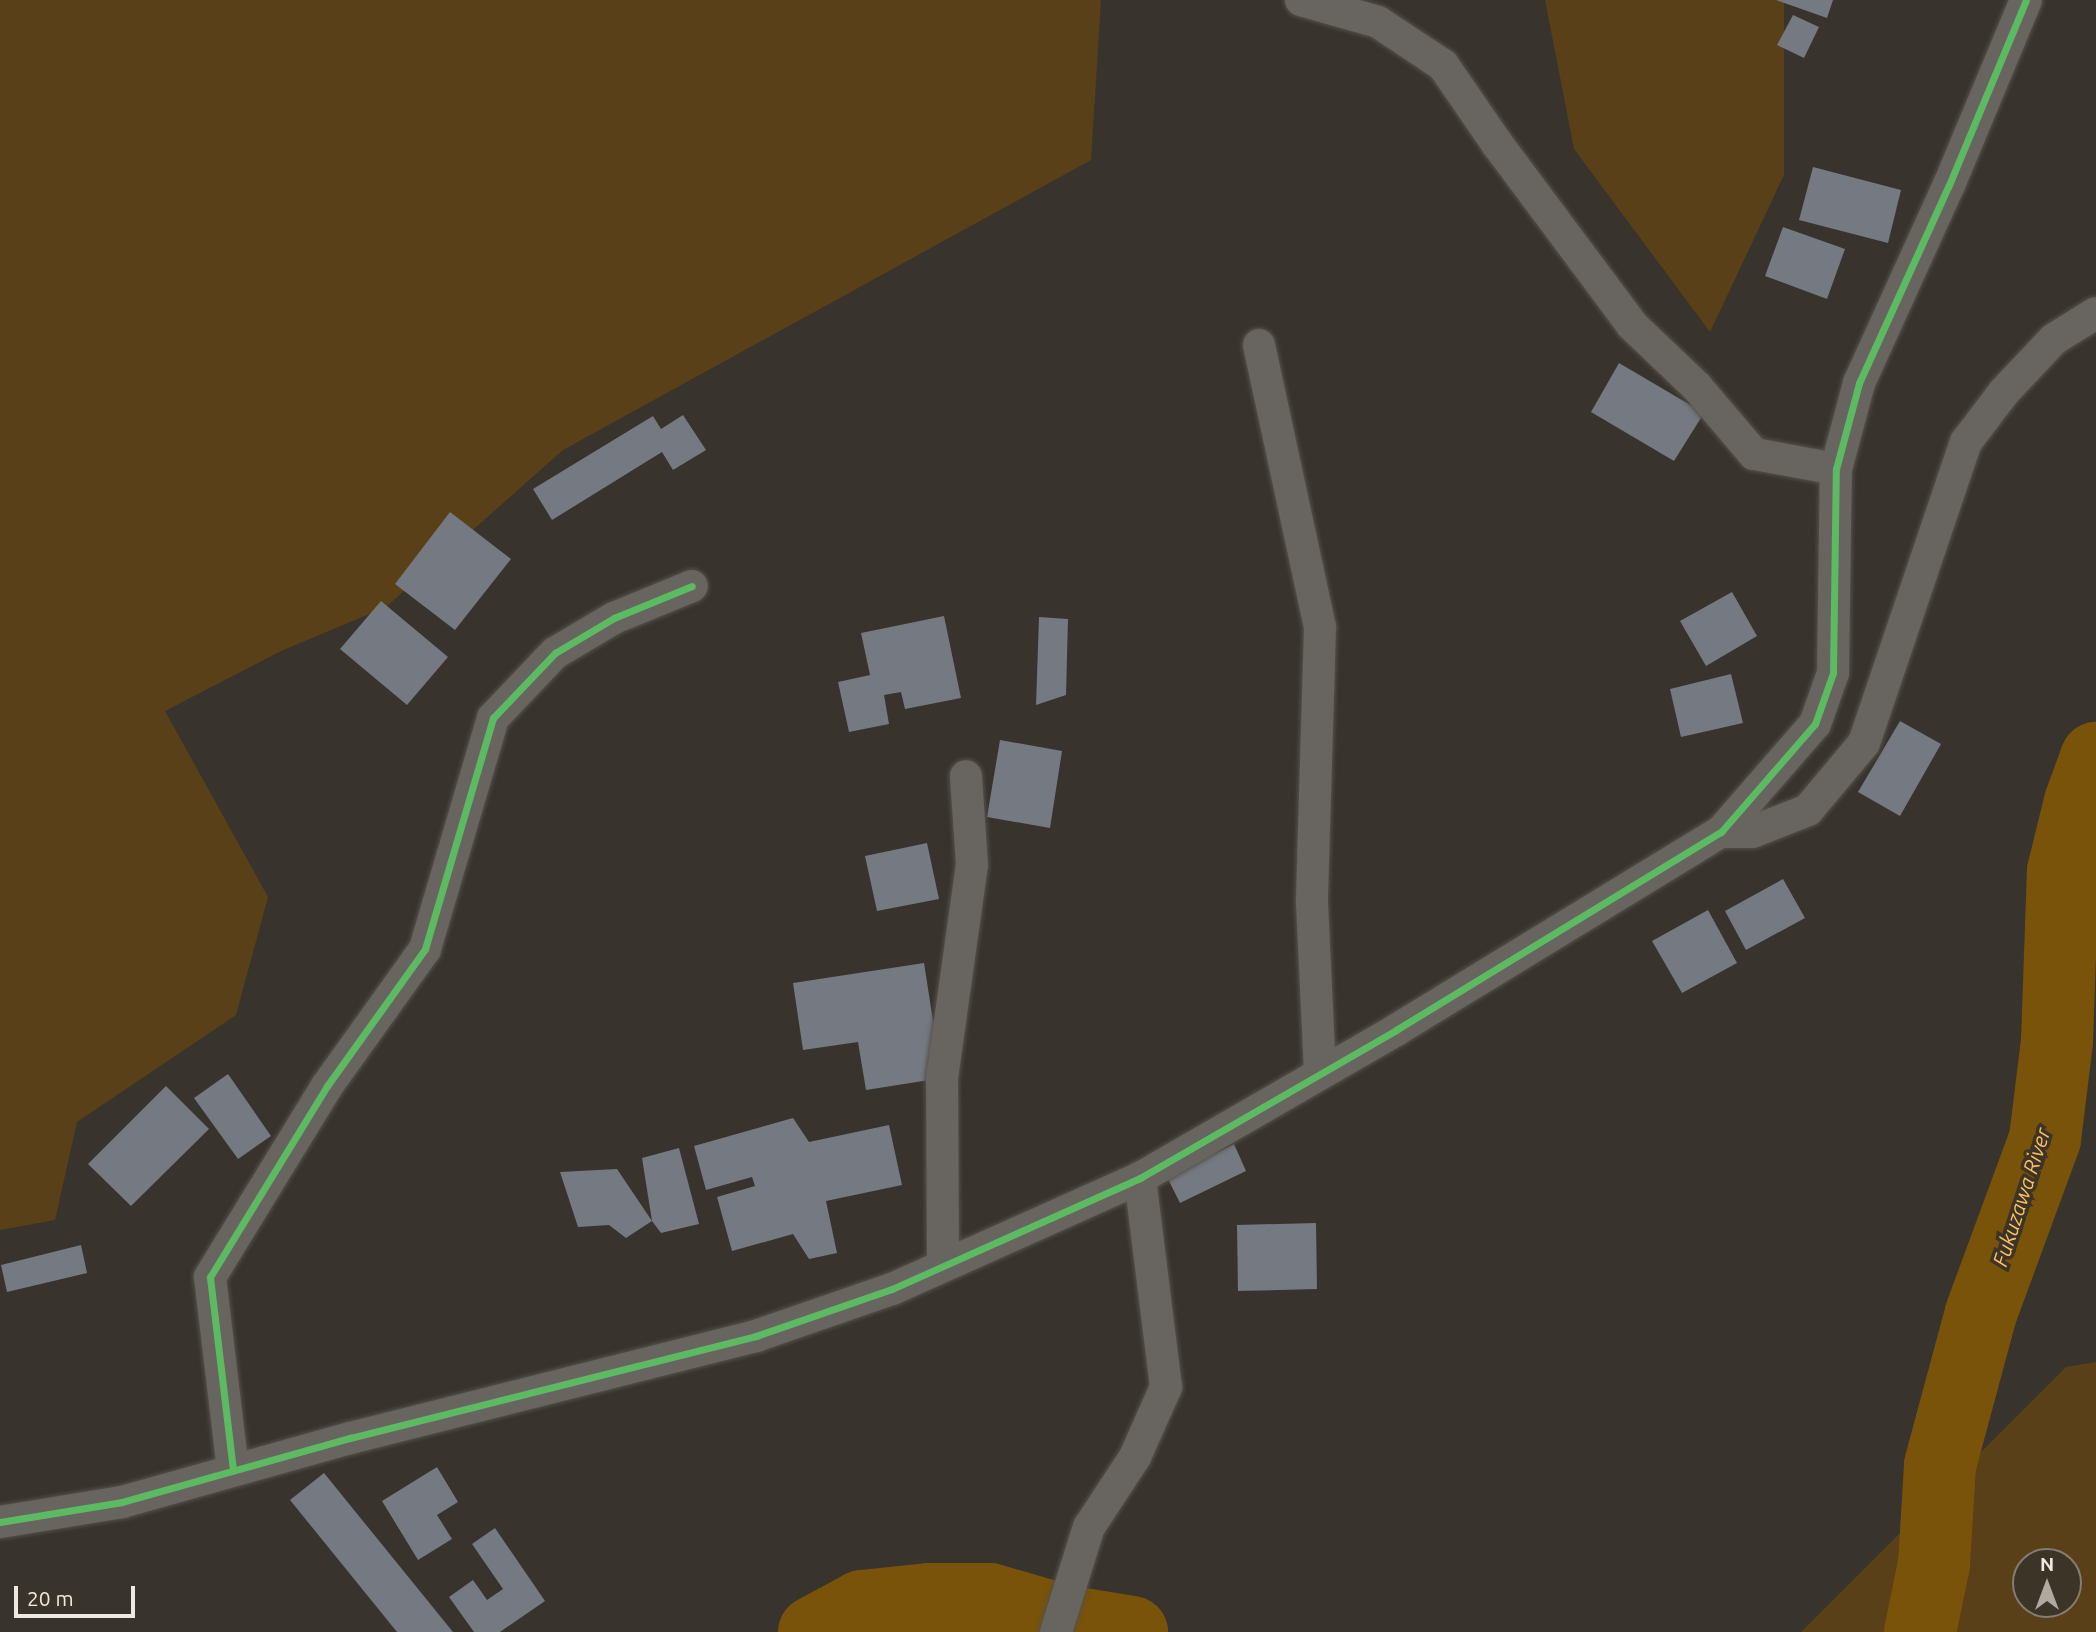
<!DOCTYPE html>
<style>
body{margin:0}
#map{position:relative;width:2096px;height:1632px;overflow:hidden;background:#38332d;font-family:Ubuntu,sans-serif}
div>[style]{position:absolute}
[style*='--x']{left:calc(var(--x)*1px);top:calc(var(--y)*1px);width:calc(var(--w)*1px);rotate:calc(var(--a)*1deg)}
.green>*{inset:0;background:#594019}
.river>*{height:72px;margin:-36px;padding:0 36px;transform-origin:36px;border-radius:36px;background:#7a530a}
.building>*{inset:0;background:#757982}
.roads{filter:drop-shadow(0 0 2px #55514a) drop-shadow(0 0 2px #55514a)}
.minor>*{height:32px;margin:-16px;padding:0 16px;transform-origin:16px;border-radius:16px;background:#68645f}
.cycleway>*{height:7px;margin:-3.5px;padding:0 3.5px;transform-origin:3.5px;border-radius:3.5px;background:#5cba63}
span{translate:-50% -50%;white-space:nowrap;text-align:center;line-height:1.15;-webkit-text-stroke:7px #3d3428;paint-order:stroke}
.water-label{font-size:21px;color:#fdbf63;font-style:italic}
.north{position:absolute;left:2012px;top:1548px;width:70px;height:70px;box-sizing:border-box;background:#3d3428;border:2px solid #847c72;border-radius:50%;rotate:0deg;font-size:19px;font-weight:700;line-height:28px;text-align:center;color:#efe9e1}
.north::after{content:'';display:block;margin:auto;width:24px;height:32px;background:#afa9a2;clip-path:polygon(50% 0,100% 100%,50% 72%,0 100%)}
.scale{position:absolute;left:14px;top:1586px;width:121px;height:32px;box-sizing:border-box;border:4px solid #efe9e1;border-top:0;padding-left:9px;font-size:21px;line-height:24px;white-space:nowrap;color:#efe9e1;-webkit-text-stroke:5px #3d3428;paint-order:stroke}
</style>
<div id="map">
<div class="green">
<div style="clip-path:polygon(0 0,1101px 0,1091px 160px,563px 450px,386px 607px,281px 651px,165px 711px,268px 897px,236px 1015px,77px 1122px,55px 1220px,0 1230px)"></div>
<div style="clip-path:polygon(1545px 0,1784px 0,1784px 175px,1710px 332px,1574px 149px)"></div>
<div style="clip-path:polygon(evenodd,2096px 1362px,2096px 1632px,1801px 1632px,2066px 1367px,2096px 1362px,2026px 1562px,2068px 1562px,2068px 1604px,2026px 1604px,2026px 1562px)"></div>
</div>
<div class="river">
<div style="--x:814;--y:1632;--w:55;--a:-28.4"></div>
<div style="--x:862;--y:1606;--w:67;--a:-6"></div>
<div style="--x:929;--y:1599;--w:61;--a:0"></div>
<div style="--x:990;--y:1599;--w:78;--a:16.3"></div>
<div style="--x:1065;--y:1621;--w:68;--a:9.3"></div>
<div style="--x:1920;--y:1632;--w:69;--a:-78.4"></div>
<div style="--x:1934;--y:1564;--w:99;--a:-86.5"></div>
<div style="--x:1940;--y:1465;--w:157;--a:-74.9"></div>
<div style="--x:1981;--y:1313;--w:185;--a:-69.8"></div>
<div style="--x:2045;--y:1139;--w:99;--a:-83"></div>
<div style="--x:2057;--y:1041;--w:170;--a:-88"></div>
<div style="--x:2063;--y:871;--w:71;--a:-76.2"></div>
<div style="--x:2080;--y:802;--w:47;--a:-70"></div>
</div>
<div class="building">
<div style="clip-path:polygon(1776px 0,1833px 0,1827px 18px)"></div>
<div style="clip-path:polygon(1793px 15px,1819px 27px,1804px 58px,1777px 45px)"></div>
<div style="clip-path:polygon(1813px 167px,1901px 190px,1888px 243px,1799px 220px)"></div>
<div style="clip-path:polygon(1783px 227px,1845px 249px,1827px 299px,1765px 276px)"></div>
<div style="clip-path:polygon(1619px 363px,1704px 413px,1674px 461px,1591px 412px)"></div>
<div style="clip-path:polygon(683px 415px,706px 450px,673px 470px,662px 452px,552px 520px,533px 489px,653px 416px,661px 429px)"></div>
<div style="clip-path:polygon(450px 512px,511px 559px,455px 630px,395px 584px)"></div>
<div style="clip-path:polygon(1732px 592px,1757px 636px,1706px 666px,1680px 621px)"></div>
<div style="clip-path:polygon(381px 601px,448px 657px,407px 705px,340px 649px)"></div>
<div style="clip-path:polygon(944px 616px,961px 698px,905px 709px,901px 692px,884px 695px,889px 724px,849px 732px,838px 682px,870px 675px,861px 633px)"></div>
<div style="clip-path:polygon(1039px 617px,1068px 619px,1066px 695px,1036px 705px)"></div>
<div style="clip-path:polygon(1731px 674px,1743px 723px,1681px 737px,1670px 689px)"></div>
<div style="clip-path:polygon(1900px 721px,1941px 744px,1900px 816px,1858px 792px)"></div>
<div style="clip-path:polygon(1000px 740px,1062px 751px,1050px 828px,987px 817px)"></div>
<div style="clip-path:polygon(927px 843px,939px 899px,877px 911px,865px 856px)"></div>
<div style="clip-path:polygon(1783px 879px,1805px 918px,1746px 950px,1725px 911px)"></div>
<div style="clip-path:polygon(1708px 910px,1737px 963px,1682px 993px,1652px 941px)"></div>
<div style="clip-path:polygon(924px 963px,942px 1078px,866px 1090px,858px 1042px,803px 1050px,793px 983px)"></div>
<div style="clip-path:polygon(228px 1074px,271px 1136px,238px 1159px,194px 1098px)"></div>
<div style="clip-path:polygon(166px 1086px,209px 1129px,131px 1206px,88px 1164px)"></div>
<div style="clip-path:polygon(793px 1118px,809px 1142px,889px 1125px,902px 1185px,826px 1201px,837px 1253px,809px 1259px,793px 1234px,732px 1251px,717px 1197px,755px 1186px,752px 1177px,706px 1190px,694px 1146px)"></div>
<div style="clip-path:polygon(1234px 1144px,1246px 1171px,1180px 1203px,1167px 1177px)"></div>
<div style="clip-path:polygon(679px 1148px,699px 1224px,661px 1233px,652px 1221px,642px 1158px)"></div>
<div style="clip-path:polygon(617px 1169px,652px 1221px,626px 1238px,609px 1225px,578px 1227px,560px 1172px)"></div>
<div style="clip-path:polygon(1316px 1223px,1317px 1289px,1238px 1291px,1237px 1225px)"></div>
<div style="clip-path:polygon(81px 1245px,87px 1273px,7px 1292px,1px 1265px)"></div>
<div style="clip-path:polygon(437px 1467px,458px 1502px,437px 1515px,452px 1539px,418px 1560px,382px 1501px)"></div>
<div style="clip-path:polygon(324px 1473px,453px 1632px,397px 1632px,290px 1500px)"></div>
<div style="clip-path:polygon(495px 1528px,545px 1601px,500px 1632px,474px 1632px,449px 1597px,473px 1580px,487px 1600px,503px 1589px,472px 1544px)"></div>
</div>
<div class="roads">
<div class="minor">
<div style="--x:1301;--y:0;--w:80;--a:15.9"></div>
<div style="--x:1378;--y:22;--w:78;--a:33.5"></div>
<div style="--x:1443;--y:65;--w:97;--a:55.5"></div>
<div style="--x:1498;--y:145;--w:224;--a:53.3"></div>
<div style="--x:1632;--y:325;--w:90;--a:43.6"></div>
<div style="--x:1697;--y:387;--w:88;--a:49.6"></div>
<div style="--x:1754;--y:454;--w:83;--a:10.4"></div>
<div style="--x:1259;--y:345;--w:289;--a:77.8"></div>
<div style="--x:1320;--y:627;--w:276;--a:91.7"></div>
<div style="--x:1312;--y:903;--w:169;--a:87.3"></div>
<div style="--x:1721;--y:832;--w:31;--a:0"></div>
<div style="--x:1752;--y:832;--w:60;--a:-21.4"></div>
<div style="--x:1808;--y:810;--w:87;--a:-50.1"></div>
<div style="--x:1864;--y:743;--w:318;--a:-71.3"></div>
<div style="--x:1966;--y:442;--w:63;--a:-52.8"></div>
<div style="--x:2004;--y:392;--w:73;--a:-46.7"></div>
<div style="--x:2054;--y:339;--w:49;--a:-31.8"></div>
<div style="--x:943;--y:1266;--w:188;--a:-90.3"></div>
<div style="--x:942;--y:1078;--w:215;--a:-82"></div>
<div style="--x:972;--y:865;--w:89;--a:-93.9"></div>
<div style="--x:233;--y:1470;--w:194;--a:-96.8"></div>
<div style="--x:210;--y:1277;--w:224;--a:-58.5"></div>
<div style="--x:327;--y:1086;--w:168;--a:-54.4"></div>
<div style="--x:425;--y:949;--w:241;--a:-73.6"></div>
<div style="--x:493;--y:718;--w:90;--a:-46.4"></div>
<div style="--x:555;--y:653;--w:69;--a:-30.7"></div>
<div style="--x:614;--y:618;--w:84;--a:-22.3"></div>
<div style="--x:0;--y:1522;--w:124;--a:-9.3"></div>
<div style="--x:122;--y:1502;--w:237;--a:-15.7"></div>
<div style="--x:350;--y:1438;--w:419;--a:-14.1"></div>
<div style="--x:756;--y:1336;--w:144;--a:-19.1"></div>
<div style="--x:892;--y:1289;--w:272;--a:-24.1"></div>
<div style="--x:1140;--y:1178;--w:296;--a:-30"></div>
<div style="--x:1396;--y:1030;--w:381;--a:-31.4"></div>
<div style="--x:1721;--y:832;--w:143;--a:-49"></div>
<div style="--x:1815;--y:724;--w:54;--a:-70.6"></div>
<div style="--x:1833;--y:673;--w:204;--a:-89.2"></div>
<div style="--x:1836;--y:469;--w:89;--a:-75"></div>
<div style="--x:1859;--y:383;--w:217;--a:-65.6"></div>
<div style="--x:1949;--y:185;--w:200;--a:-67.4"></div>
<div style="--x:1056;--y:1632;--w:110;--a:-72.6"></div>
<div style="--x:1089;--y:1527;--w:84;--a:-56.7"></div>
<div style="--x:1135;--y:1457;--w:77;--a:-66.1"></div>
<div style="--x:1166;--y:1387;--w:211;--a:-97.1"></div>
</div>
</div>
<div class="cycleway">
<div style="--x:233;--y:1470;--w:194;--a:-96.8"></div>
<div style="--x:210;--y:1277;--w:224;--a:-58.5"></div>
<div style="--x:327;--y:1086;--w:168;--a:-54.4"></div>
<div style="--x:425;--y:949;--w:241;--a:-73.6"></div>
<div style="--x:493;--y:718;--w:90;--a:-46.4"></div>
<div style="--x:555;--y:653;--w:69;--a:-30.7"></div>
<div style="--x:614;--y:618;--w:84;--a:-22.3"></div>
<div style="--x:0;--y:1522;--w:124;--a:-9.3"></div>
<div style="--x:122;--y:1502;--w:237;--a:-15.7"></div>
<div style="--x:350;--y:1438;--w:419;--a:-14.1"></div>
<div style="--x:756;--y:1336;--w:144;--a:-19.1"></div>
<div style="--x:892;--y:1289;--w:272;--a:-24.1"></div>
<div style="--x:1140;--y:1178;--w:296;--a:-30"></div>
<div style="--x:1396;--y:1030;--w:381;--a:-31.4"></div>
<div style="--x:1721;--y:832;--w:143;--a:-49"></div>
<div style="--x:1815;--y:724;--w:54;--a:-70.6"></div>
<div style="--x:1833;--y:673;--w:204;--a:-89.2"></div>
<div style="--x:1836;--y:469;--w:89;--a:-75"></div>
<div style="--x:1859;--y:383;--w:217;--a:-65.6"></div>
<div style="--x:1949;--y:185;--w:200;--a:-67.4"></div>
</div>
<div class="water-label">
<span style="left:2021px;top:1197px;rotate:-72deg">Fukuzawa River</span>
</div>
<div class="north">N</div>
<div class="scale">20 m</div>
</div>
